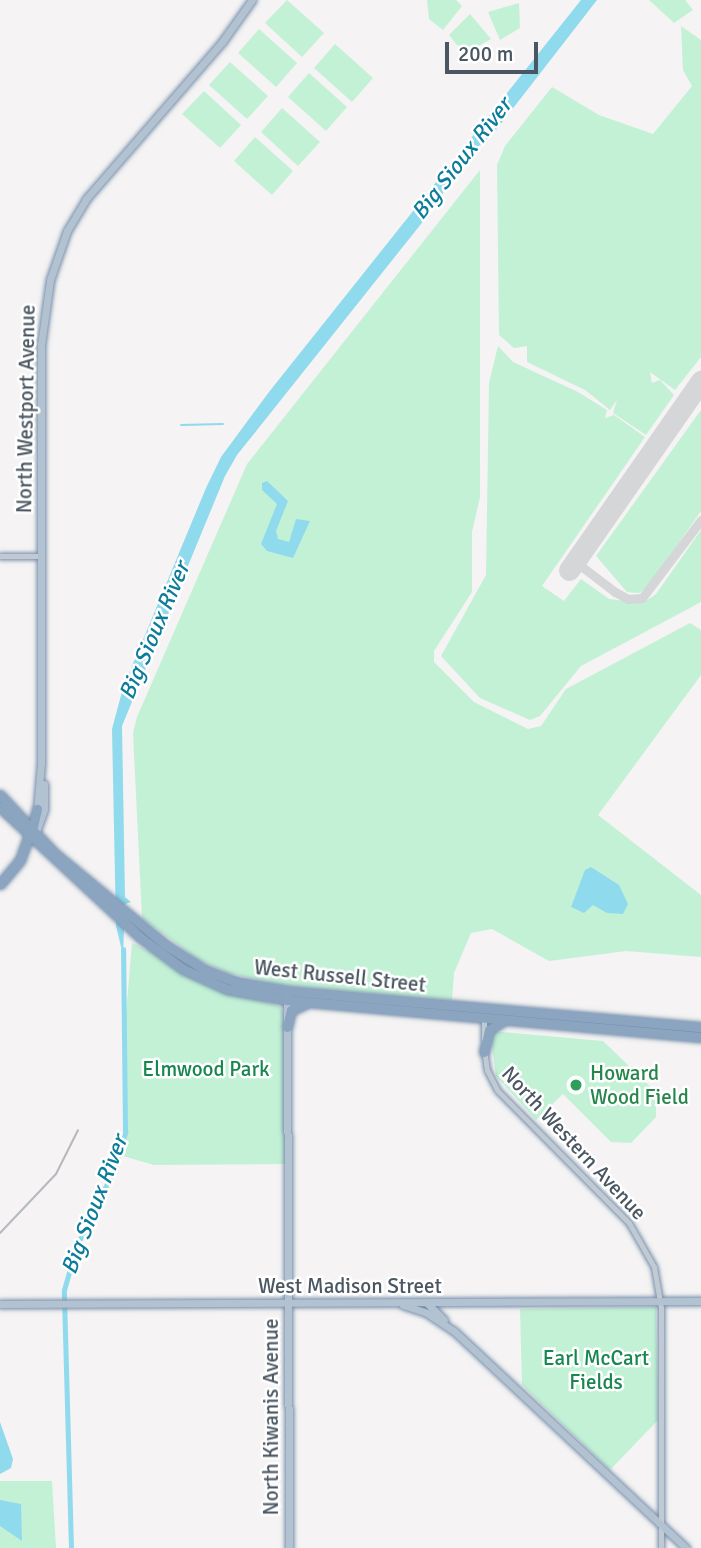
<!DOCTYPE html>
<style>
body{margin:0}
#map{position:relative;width:701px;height:1548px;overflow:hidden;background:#f5f3f3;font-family:Signika,sans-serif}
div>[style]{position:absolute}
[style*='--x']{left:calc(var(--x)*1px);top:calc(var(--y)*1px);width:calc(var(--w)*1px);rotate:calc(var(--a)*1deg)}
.green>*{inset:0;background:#c3f1d5}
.water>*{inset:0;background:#90daee}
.stream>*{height:2px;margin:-1px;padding:0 1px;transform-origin:1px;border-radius:1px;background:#90daee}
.river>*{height:5px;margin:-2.5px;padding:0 2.5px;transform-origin:2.5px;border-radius:2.5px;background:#90daee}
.taxiway>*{height:9px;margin:-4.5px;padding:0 4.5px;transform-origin:4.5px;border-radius:4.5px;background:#d5d6d8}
.runway>*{height:21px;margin:-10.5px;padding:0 10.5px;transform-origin:10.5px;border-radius:10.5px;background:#d5d6d8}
.roads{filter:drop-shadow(0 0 2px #7690ad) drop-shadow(0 0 2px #7690ad)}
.minor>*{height:5px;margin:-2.5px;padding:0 2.5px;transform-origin:2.5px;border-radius:2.5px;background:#c1cad2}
.major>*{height:7px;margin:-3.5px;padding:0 3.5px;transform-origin:3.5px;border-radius:3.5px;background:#b3c2d1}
.highway>*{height:9px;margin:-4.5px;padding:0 4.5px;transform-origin:4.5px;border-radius:4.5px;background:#8ba5c1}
.rail>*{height:2px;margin:-1px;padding:0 1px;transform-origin:1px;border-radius:1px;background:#b5b8bd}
.dots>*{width:19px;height:19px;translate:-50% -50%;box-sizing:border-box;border:4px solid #fff;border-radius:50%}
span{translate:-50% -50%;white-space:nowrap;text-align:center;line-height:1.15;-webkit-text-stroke:5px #fff;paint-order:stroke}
.street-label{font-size:21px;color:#4a5661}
.park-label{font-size:21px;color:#17864f}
.leisure-label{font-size:21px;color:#27864d}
.left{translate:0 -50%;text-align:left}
.water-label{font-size:23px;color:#0c7c9b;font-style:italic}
.scale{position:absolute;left:445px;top:42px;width:93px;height:32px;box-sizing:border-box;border:4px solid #4a5661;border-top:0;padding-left:9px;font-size:21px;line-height:24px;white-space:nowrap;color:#4a5661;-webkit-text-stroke:5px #fff;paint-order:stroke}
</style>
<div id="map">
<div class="green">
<div style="clip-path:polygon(287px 0,324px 33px,302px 57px,265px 23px)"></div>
<div style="clip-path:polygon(427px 0,456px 0,462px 6px,443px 30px,429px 19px)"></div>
<div style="clip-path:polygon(649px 0,685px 0,693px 10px,674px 23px)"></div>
<div style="clip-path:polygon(519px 3px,520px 28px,500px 40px,488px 12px)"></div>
<div style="clip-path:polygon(470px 14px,491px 39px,473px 49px,457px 45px,449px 35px)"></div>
<div style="clip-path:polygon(681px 26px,701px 40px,701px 357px,675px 390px,650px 372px,652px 383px,660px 380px,674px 395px,646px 435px,613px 413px,617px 400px,610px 410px,585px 390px,527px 362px,527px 346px,514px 348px,499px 335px,497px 165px,505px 146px,552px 87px,599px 115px,653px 134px,692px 86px,683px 70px)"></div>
<div style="clip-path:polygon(259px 29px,297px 63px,276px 87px,238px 53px)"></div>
<div style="clip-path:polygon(335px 44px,373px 78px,352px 102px,314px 68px)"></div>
<div style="clip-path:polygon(230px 62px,268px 96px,247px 119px,209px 85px)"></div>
<div style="clip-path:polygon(309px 73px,347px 107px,326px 131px,288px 97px)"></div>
<div style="clip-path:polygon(204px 91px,241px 125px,220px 148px,182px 114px)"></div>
<div style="clip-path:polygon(282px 108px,320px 142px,298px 166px,261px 132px)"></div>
<div style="clip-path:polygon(255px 137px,293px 171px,272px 195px,234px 161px)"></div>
<div style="clip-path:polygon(480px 170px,480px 497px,472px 532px,472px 592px,434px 651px,434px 662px,474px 702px,528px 729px,541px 726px,566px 689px,690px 623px,701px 630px,701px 675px,598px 815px,701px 895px,701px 957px,626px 951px,549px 961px,492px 929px,471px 933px,454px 973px,452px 1000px,281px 985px,228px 973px,197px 959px,142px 918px,133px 733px,137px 717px,247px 464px)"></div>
<div style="clip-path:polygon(498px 346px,513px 362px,578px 392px,607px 410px,605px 418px,614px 415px,645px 437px,542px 586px,564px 601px,581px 579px,609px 599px,643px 603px,656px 594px,701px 530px,701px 602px,581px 666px,540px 716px,530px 720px,480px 698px,441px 656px,486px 575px,489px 383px)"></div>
<div style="clip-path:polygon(701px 410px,701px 511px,648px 587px,639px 593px,627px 592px,596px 556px)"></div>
<div style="clip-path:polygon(132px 943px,236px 992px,281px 1007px,287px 1027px,287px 1164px,154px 1165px,119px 1155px,127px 1120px,124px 1038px)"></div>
<div style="clip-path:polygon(490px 1031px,603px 1041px,656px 1092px,656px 1117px,631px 1143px,611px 1142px,563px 1094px,536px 1120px,496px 1076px)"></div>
<div style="clip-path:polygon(656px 1307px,658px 1420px,610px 1470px,522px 1385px,520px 1309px)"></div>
<div style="clip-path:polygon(0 1481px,52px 1481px,56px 1548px,0 1548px)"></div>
</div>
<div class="water">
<div style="clip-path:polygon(581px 0,597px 0,493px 134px,473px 151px,421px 224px,237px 455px,225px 476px,122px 726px,125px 897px,131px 902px,125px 904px,123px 955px,116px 926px,112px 729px,123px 688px,206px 488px,221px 457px,269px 392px)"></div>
<div style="clip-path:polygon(267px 481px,288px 501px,276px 531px,278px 539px,289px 542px,296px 519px,310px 521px,293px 558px,267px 551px,261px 544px,277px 504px,262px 490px,262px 483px)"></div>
<div style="clip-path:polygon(591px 867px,619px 885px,628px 904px,623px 914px,607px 913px,593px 905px,584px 913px,571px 907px,585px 870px)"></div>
<div style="clip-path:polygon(0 1422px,13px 1459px,11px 1468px,0 1474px)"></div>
<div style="clip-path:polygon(0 1500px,21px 1504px,22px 1541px,0 1526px)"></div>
</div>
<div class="stream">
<div style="--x:181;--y:425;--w:42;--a:-1.4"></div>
</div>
<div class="river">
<div style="--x:71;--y:1548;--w:258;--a:-91.6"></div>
<div style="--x:64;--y:1290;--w:45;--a:-74.4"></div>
<div style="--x:76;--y:1247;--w:87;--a:-64"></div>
<div style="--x:114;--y:1169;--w:39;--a:-73"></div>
<div style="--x:125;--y:1132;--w:183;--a:-90.6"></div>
</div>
<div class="taxiway">
<div style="--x:579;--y:556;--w:10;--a:79"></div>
<div style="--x:581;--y:566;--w:43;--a:37.4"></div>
<div style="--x:615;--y:592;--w:15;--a:28"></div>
<div style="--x:628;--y:599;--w:14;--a:-4"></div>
<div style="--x:642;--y:598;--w:98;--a:-52.9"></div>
</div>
<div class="runway">
<div style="--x:569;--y:570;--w:231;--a:-55.1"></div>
</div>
<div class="roads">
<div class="minor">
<div style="--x:0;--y:556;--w:41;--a:0"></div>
<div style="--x:484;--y:1039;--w:21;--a:-90"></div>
<div style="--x:484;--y:1049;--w:21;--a:82"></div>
<div style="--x:487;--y:1070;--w:22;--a:63"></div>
<div style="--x:497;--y:1090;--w:187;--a:45.2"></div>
<div style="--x:629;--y:1223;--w:51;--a:60.4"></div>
<div style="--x:654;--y:1267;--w:42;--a:80.3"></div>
<div style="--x:661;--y:1308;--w:240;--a:90"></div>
</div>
<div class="major">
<div style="--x:37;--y:811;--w:48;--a:-85.2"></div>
<div style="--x:41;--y:763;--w:418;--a:-90"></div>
<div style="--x:41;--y:345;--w:66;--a:-82.1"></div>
<div style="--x:50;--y:280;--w:52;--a:-70.9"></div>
<div style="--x:67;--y:231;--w:37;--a:-59"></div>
<div style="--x:86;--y:199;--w:208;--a:-49.1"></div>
<div style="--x:222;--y:42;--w:52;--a:-54.5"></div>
<div style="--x:34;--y:837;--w:30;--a:-70"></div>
<div style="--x:44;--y:809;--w:25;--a:-90"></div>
<div style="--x:287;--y:996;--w:552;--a:89.79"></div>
<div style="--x:427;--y:1303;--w:24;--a:45"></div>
<div style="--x:0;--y:1304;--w:701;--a:-0.25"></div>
<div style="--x:403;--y:1305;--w:25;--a:18"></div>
<div style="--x:427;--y:1313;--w:32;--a:34"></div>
<div style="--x:454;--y:1331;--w:318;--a:43.1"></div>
</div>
<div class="highway">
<div style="--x:0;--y:795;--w:79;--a:47"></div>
<div style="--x:54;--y:853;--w:146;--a:39.5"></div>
<div style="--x:167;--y:946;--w:45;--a:32.3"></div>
<div style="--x:205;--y:970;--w:33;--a:21"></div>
<div style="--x:236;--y:982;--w:53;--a:9.8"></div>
<div style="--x:288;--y:991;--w:415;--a:5"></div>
<div style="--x:0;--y:807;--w:192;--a:42.9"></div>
<div style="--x:141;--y:938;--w:52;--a:36.4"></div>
<div style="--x:183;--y:969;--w:48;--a:24.4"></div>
<div style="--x:227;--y:989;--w:61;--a:10.4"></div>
<div style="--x:287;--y:1000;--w:416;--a:5.1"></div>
<div style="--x:31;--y:835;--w:27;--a:-77"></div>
<div style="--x:0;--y:884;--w:31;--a:-50"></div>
<div style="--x:20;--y:860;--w:27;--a:-70"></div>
<div style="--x:287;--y:1027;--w:17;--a:-77"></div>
<div style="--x:291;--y:1010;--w:15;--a:-23"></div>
<div style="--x:484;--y:1052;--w:23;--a:-77"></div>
<div style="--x:489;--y:1030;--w:17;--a:-33"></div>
</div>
</div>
<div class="rail">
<div style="--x:0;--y:1233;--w:81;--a:-46.5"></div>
<div style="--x:56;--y:1174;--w:49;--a:-63.4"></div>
</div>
<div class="dots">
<div style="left:576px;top:1085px;background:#2e9e5b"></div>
</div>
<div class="street-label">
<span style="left:26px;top:409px;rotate:-89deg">North Westport Avenue</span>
<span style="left:340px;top:976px;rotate:6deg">West Russell Street</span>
<span style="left:574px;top:1143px;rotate:47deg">North Western Avenue</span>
<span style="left:350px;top:1286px">West Madison Street</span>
<span style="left:271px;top:1417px;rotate:-90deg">North Kiwanis Avenue</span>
</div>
<div class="park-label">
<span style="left:206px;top:1069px">Elmwood Park</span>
<span style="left:596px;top:1370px">Earl McCart<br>Fields</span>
</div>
<div class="leisure-label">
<span class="left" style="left:590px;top:1085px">Howard<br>Wood Field</span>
</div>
<div class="water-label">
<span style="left:462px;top:159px;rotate:-52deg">Big Sioux River</span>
<span style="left:155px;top:631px;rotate:-67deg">Big Sioux River</span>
<span style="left:95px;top:1205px;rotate:-69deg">Big Sioux River</span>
</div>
<div class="scale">200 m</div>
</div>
